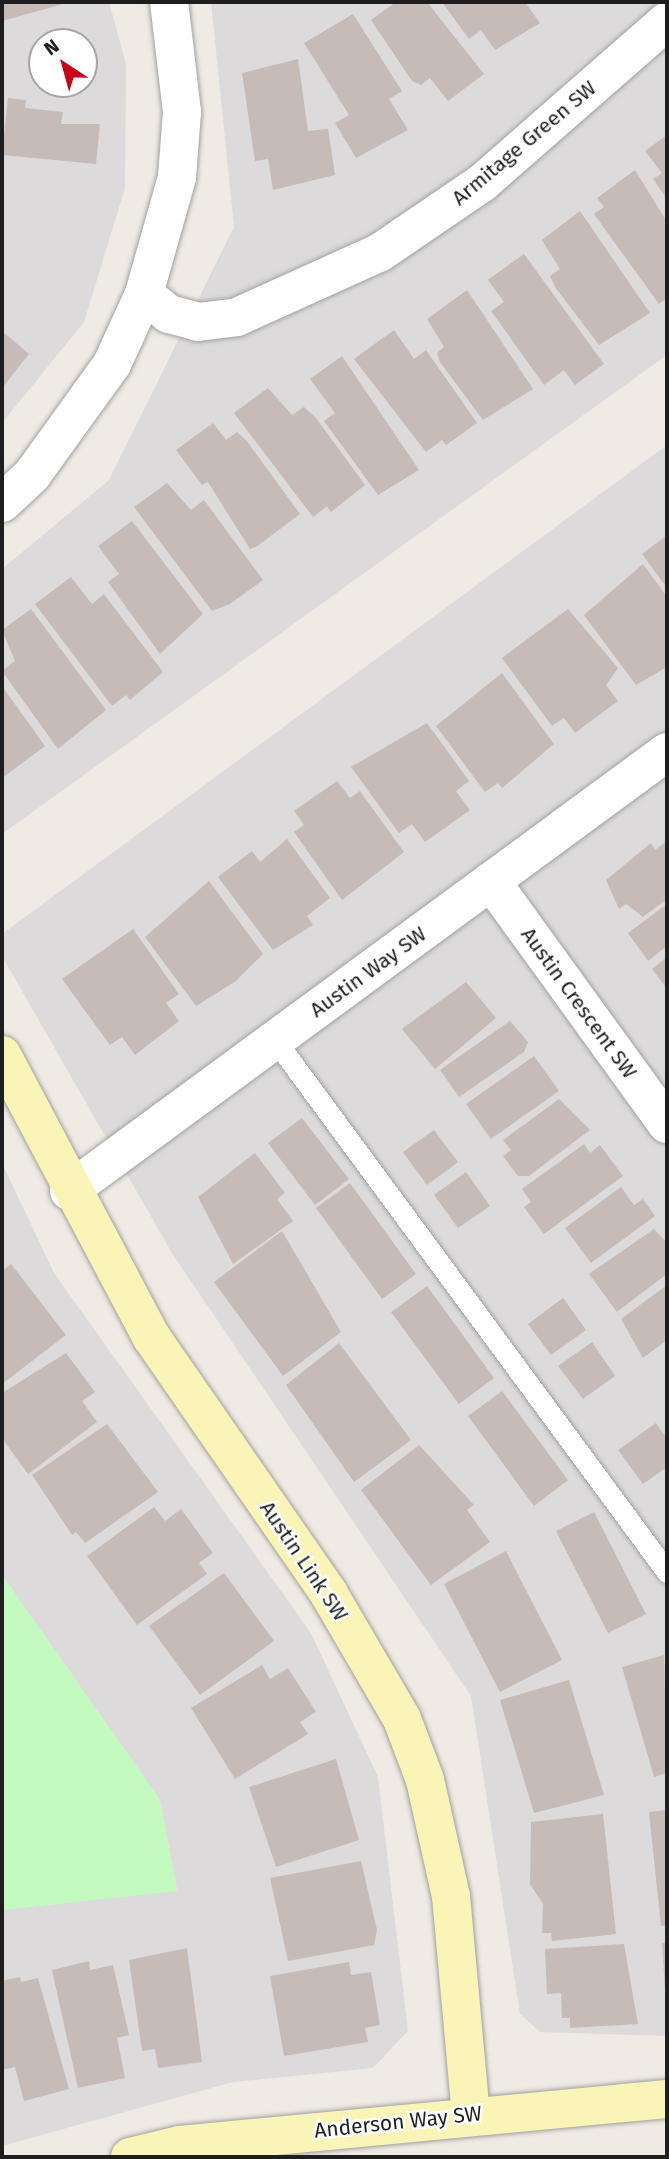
<!DOCTYPE html>
<style>
body{margin:0}
#map{position:relative;width:669px;height:2159px;overflow:hidden;background:#efeae3;font-family:"Fira Sans",sans-serif}
div>[style]{position:absolute}
[style*='--x']{left:calc(var(--x)*1px);top:calc(var(--y)*1px);width:calc(var(--w)*1px);rotate:calc(var(--a)*1deg)}
.residential>*{inset:0;background:#dcdadb}
.park>*{inset:0;background:#c2fabf}
.building>*{inset:0;background:#c6bbb7}
.roads{filter:drop-shadow(0 0 2px #a2a2a2) drop-shadow(0 0 2px #a2a2a2)}
.lane>*{height:21px;margin:-10.5px;padding:0 10.5px;transform-origin:10.5px;border-radius:10.5px;background:#fff}
.street>*{height:38px;margin:-19px;padding:0 19px;transform-origin:19px;border-radius:19px;background:#fff}
.secondary>*{height:38px;margin:-19px;padding:0 19px;transform-origin:19px;border-radius:19px;background:#faf5b6}
span{translate:-50% -50%;white-space:nowrap;text-align:center;line-height:1.15;-webkit-text-stroke:5px #fff;paint-order:stroke}
.street-label{font-size:21px;color:#1e1e1e}
.frame{position:absolute;inset:0;border:4px solid #1e1e1e;pointer-events:none}
.north{position:absolute;left:28px;top:28px;width:70px;height:70px;box-sizing:border-box;background:#fff;border:2px solid #a5a5a5;border-radius:50%;rotate:324deg;font-size:19px;font-weight:700;line-height:28px;text-align:center;color:#1e1e1e}
.north::after{content:'';display:block;margin:auto;width:24px;height:32px;background:#cb0019;clip-path:polygon(50% 0,100% 100%,50% 72%,0 100%)}
</style>
<div id="map">
<div class="residential">
<div style="clip-path:polygon(evenodd,2px 2px,109px 2px,126px 64px,125px 188px,84px 322px,2px 423px,2px 2px,42px 42px,84px 42px,84px 84px,42px 84px,42px 42px)"></div>
<div style="clip-path:polygon(211px 2px,667px 2px,667px 355px,2px 834px,2px 569px,109px 480px,234px 227px)"></div>
<div style="clip-path:polygon(667px 445px,667px 2036px,540px 2032px,520px 2014px,471px 1696px,172px 1253px,2px 956px,2px 934px)"></div>
<div style="clip-path:polygon(2px 1163px,54px 1273px,311px 1633px,378px 1777px,408px 2031px,373px 2068px,233px 2082px,2px 2146px,2px 1910px,177px 1890px,160px 1800px,2px 1575px)"></div>
</div>
<div class="park">
<div style="clip-path:polygon(2px 1575px,160px 1800px,177px 1891px,2px 1910px)"></div>
</div>
<div class="building">
<div style="clip-path:polygon(2px 2px,70px 2px,2px 21px)"></div>
<div style="clip-path:polygon(396px 2px,427px 2px,484px 74px,448px 101px,430px 78px,421px 85px,412px 81px,371px 20px)"></div>
<div style="clip-path:polygon(442px 2px,525px 2px,540px 23px,495px 50px,481px 30px,469px 39px)"></div>
<div style="clip-path:polygon(353px 14px,402px 91px,389px 99px,408px 130px,356px 158px,335px 123px,349px 115px,304px 43px)"></div>
<div style="clip-path:polygon(298px 59px,308px 131px,328px 129px,335px 175px,273px 190px,268px 159px,255px 161px,242px 73px)"></div>
<div style="clip-path:polygon(8px 98px,26px 100px,25px 108px,63px 112px,61px 124px,100px 124px,96px 164px,2px 155px)"></div>
<div style="clip-path:polygon(667px 135px,667px 199px,653px 179px,662px 173px,645px 151px)"></div>
<div style="clip-path:polygon(635px 170px,667px 222px,667px 298px,659px 304px,594px 214px,604px 207px,597px 198px)"></div>
<div style="clip-path:polygon(580px 211px,650px 313px,599px 345px,555px 287px,550px 276px,560px 269px,542px 240px)"></div>
<div style="clip-path:polygon(524px 254px,604px 364px,575px 385px,564px 370px,544px 385px,491px 311px,504px 302px,488px 280px)"></div>
<div style="clip-path:polygon(467px 290px,533px 389px,483px 420px,440px 362px,437px 353px,444px 347px,427px 319px)"></div>
<div style="clip-path:polygon(394px 330px,414px 359px,426px 350px,477px 423px,446px 445px,442px 440px,426px 452px,354px 359px)"></div>
<div style="clip-path:polygon(2px 331px,29px 354px,2px 388px)"></div>
<div style="clip-path:polygon(342px 356px,419px 470px,378px 495px,324px 421px,335px 413px,310px 379px)"></div>
<div style="clip-path:polygon(268px 388px,292px 415px,304px 407px,316px 418px,365px 485px,331px 512px,327px 506px,313px 517px,234px 413px)"></div>
<div style="clip-path:polygon(213px 423px,226px 440px,237px 432px,246px 440px,300px 514px,256px 547px,250px 549px,208px 482px,202px 485px,176px 450px)"></div>
<div style="clip-path:polygon(167px 483px,191px 510px,204px 500px,263px 580px,230px 604px,212px 611px,134px 507px)"></div>
<div style="clip-path:polygon(132px 521px,203px 614px,160px 654px,108px 582px,119px 574px,98px 546px)"></div>
<div style="clip-path:polygon(667px 535px,667px 588px,642px 554px)"></div>
<div style="clip-path:polygon(643px 564px,667px 597px,667px 667px,636px 685px,584px 615px)"></div>
<div style="clip-path:polygon(71px 577px,92px 604px,104px 594px,163px 672px,130px 700px,126px 695px,112px 706px,35px 604px)"></div>
<div style="clip-path:polygon(31px 609px,106px 710px,58px 749px,2px 671px,15px 661px,2px 630px)"></div>
<div style="clip-path:polygon(568px 609px,618px 668px,606px 685px,618px 701px,575px 733px,564px 718px,552px 726px,502px 658px)"></div>
<div style="clip-path:polygon(502px 673px,554px 744px,502px 788px,498px 783px,485px 792px,436px 726px)"></div>
<div style="clip-path:polygon(2px 686px,45px 746px,2px 778px)"></div>
<div style="clip-path:polygon(427px 723px,469px 781px,456px 791px,470px 810px,425px 842px,412px 824px,399px 833px,351px 767px)"></div>
<div style="clip-path:polygon(337px 781px,350px 798px,360px 791px,404px 852px,342px 900px,294px 832px,304px 825px,294px 811px)"></div>
<div style="clip-path:polygon(287px 839px,330px 898px,307px 916px,313px 925px,273px 950px,218px 877px,252px 851px,260px 862px)"></div>
<div style="clip-path:polygon(667px 841px,667px 899px,643px 917px,626px 904px,619px 909px,606px 880px,651px 843px,655px 850px)"></div>
<div style="clip-path:polygon(209px 881px,263px 954px,236px 981px,196px 1006px,145px 937px)"></div>
<div style="clip-path:polygon(667px 904px,667px 946px,648px 961px,628px 933px)"></div>
<div style="clip-path:polygon(133px 929px,179px 994px,166px 1003px,179px 1021px,135px 1055px,122px 1037px,110px 1045px,62px 979px)"></div>
<div style="clip-path:polygon(667px 957px,667px 989px,652px 969px)"></div>
<div style="clip-path:polygon(466px 982px,496px 1018px,435px 1069px,402px 1029px)"></div>
<div style="clip-path:polygon(510px 1021px,528px 1042px,524px 1052px,459px 1097px,440px 1070px)"></div>
<div style="clip-path:polygon(534px 1056px,559px 1091px,491px 1139px,466px 1104px)"></div>
<div style="clip-path:polygon(559px 1099px,590px 1130px,529px 1176px,518px 1176px,503px 1156px,511px 1150px,503px 1140px)"></div>
<div style="clip-path:polygon(302px 1118px,349px 1179px,315px 1205px,268px 1143px)"></div>
<div style="clip-path:polygon(434px 1130px,458px 1162px,427px 1185px,403px 1152px)"></div>
<div style="clip-path:polygon(584px 1144px,590px 1153px,600px 1145px,623px 1176px,544px 1234px,524px 1207px,531px 1202px,522px 1189px)"></div>
<div style="clip-path:polygon(255px 1153px,285px 1193px,277px 1199px,293px 1221px,233px 1264px,198px 1197px)"></div>
<div style="clip-path:polygon(466px 1172px,490px 1206px,458px 1228px,434px 1195px)"></div>
<div style="clip-path:polygon(350px 1183px,416px 1274px,382px 1299px,316px 1208px)"></div>
<div style="clip-path:polygon(621px 1187px,634px 1205px,643px 1199px,655px 1216px,591px 1263px,565px 1228px)"></div>
<div style="clip-path:polygon(654px 1229px,667px 1243px,667px 1274px,617px 1312px,589px 1274px)"></div>
<div style="clip-path:polygon(282px 1231px,341px 1332px,283px 1376px,214px 1282px)"></div>
<div style="clip-path:polygon(11px 1264px,66px 1335px,2px 1384px,2px 1271px)"></div>
<div style="clip-path:polygon(667px 1285px,667px 1340px,643px 1358px,621px 1319px)"></div>
<div style="clip-path:polygon(427px 1286px,494px 1378px,459px 1404px,391px 1312px)"></div>
<div style="clip-path:polygon(563px 1298px,586px 1330px,551px 1355px,528px 1324px)"></div>
<div style="clip-path:polygon(592px 1342px,615px 1376px,583px 1399px,558px 1366px)"></div>
<div style="clip-path:polygon(339px 1343px,411px 1440px,354px 1482px,286px 1385px)"></div>
<div style="clip-path:polygon(66px 1353px,95px 1392px,82px 1401px,97px 1422px,28px 1474px,2px 1438px,2px 1393px)"></div>
<div style="clip-path:polygon(502px 1391px,568px 1480px,534px 1506px,468px 1416px)"></div>
<div style="clip-path:polygon(656px 1423px,667px 1439px,667px 1467px,643px 1484px,618px 1450px)"></div>
<div style="clip-path:polygon(107px 1424px,158px 1492px,85px 1543px,76px 1532px,72px 1535px,32px 1475px)"></div>
<div style="clip-path:polygon(419px 1445px,474px 1505px,467px 1510px,490px 1542px,431px 1585px,361px 1490px)"></div>
<div style="clip-path:polygon(154px 1507px,165px 1521px,181px 1509px,213px 1553px,199px 1563px,207px 1574px,137px 1625px,87px 1556px)"></div>
<div style="clip-path:polygon(594px 1512px,646px 1614px,608px 1633px,556px 1531px)"></div>
<div style="clip-path:polygon(506px 1551px,562px 1660px,500px 1692px,444px 1584px)"></div>
<div style="clip-path:polygon(224px 1573px,274px 1641px,200px 1695px,149px 1626px)"></div>
<div style="clip-path:polygon(664px 1655px,667px 1773px,654px 1777px,622px 1667px)"></div>
<div style="clip-path:polygon(262px 1665px,270px 1679px,288px 1668px,316px 1712px,300px 1722px,308px 1734px,235px 1779px,191px 1708px)"></div>
<div style="clip-path:polygon(569px 1680px,604px 1795px,534px 1813px,500px 1700px)"></div>
<div style="clip-path:polygon(336px 1759px,359px 1840px,276px 1867px,249px 1787px)"></div>
<div style="clip-path:polygon(667px 1810px,667px 1925px,661px 1926px,649px 1812px)"></div>
<div style="clip-path:polygon(603px 1814px,616px 1934px,552px 1941px,551px 1933px,542px 1933px,543px 1904px,530px 1884px,531px 1822px)"></div>
<div style="clip-path:polygon(361px 1861px,377px 1930px,374px 1945px,288px 1961px,270px 1878px)"></div>
<div style="clip-path:polygon(662px 1943px,667px 1943px,667px 1990px,665px 1990px)"></div>
<div style="clip-path:polygon(624px 1944px,638px 2024px,570px 2028px,570px 2018px,562px 2018px,561px 1993px,547px 1994px,545px 1949px)"></div>
<div style="clip-path:polygon(187px 1948px,202px 2062px,158px 2068px,155px 2049px,142px 2051px,129px 1960px)"></div>
<div style="clip-path:polygon(89px 1961px,90px 1970px,113px 1965px,129px 2035px,117px 2038px,125px 2078px,78px 2088px,52px 1970px)"></div>
<div style="clip-path:polygon(349px 1962px,351px 1975px,371px 1972px,380px 2025px,365px 2028px,368px 2042px,284px 2056px,270px 1976px)"></div>
<div style="clip-path:polygon(20px 1977px,21px 1982px,38px 1978px,69px 2089px,24px 2101px,15px 2067px,2px 2070px,2px 1981px)"></div>
</div>
<div class="roads">
<div class="lane">
<div style="--x:275;--y:1040;--w:661;--a:53.62"></div>
</div>
<div class="street">
<div style="--x:144;--y:294;--w:32;--a:39"></div>
<div style="--x:169;--y:314;--w:30;--a:15"></div>
<div style="--x:198;--y:322;--w:39;--a:-7"></div>
<div style="--x:237;--y:317;--w:156;--a:-24.3"></div>
<div style="--x:379;--y:253;--w:125;--a:-34.2"></div>
<div style="--x:482;--y:183;--w:246;--a:-41.2"></div>
<div style="--x:2;--y:503;--w:41;--a:-43"></div>
<div style="--x:32;--y:475;--w:137;--a:-54.2"></div>
<div style="--x:112;--y:364;--w:77;--a:-65.4"></div>
<div style="--x:144;--y:294;--w:122;--a:-74.2"></div>
<div style="--x:177;--y:177;--w:65;--a:-85.6"></div>
<div style="--x:182;--y:112;--w:111;--a:-96.7"></div>
<div style="--x:491;--y:881;--w:300;--a:54.1"></div>
<div style="--x:69;--y:1191;--w:742;--a:-36.28"></div>
</div>
<div class="secondary">
<div style="--x:2;--y:1055;--w:320;--a:62.1"></div>
<div style="--x:152;--y:1338;--w:311;--a:55.3"></div>
<div style="--x:329;--y:1594;--w:145;--a:59.7"></div>
<div style="--x:402;--y:1719;--w:65;--a:69.3"></div>
<div style="--x:425;--y:1780;--w:119;--a:77.4"></div>
<div style="--x:451;--y:1896;--w:219;--a:84.8"></div>
<div style="--x:130;--y:2157;--w:51;--a:-13.5"></div>
<div style="--x:180;--y:2145;--w:489;--a:-5.4"></div>
</div>
</div>
<div class="street-label">
<span style="left:524px;top:143px;rotate:-40deg">Armitage Green SW</span>
<span style="left:368px;top:972px;rotate:-36deg">Austin Way SW</span>
<span style="left:579px;top:1003px;rotate:54deg">Austin Crescent SW</span>
<span style="left:304px;top:1561px;rotate:56deg">Austin Link SW</span>
<span style="left:398px;top:2122px;rotate:-6deg">Anderson Way SW</span>
</div>
<div class="frame"></div>
<div class="north">N</div>
</div>
